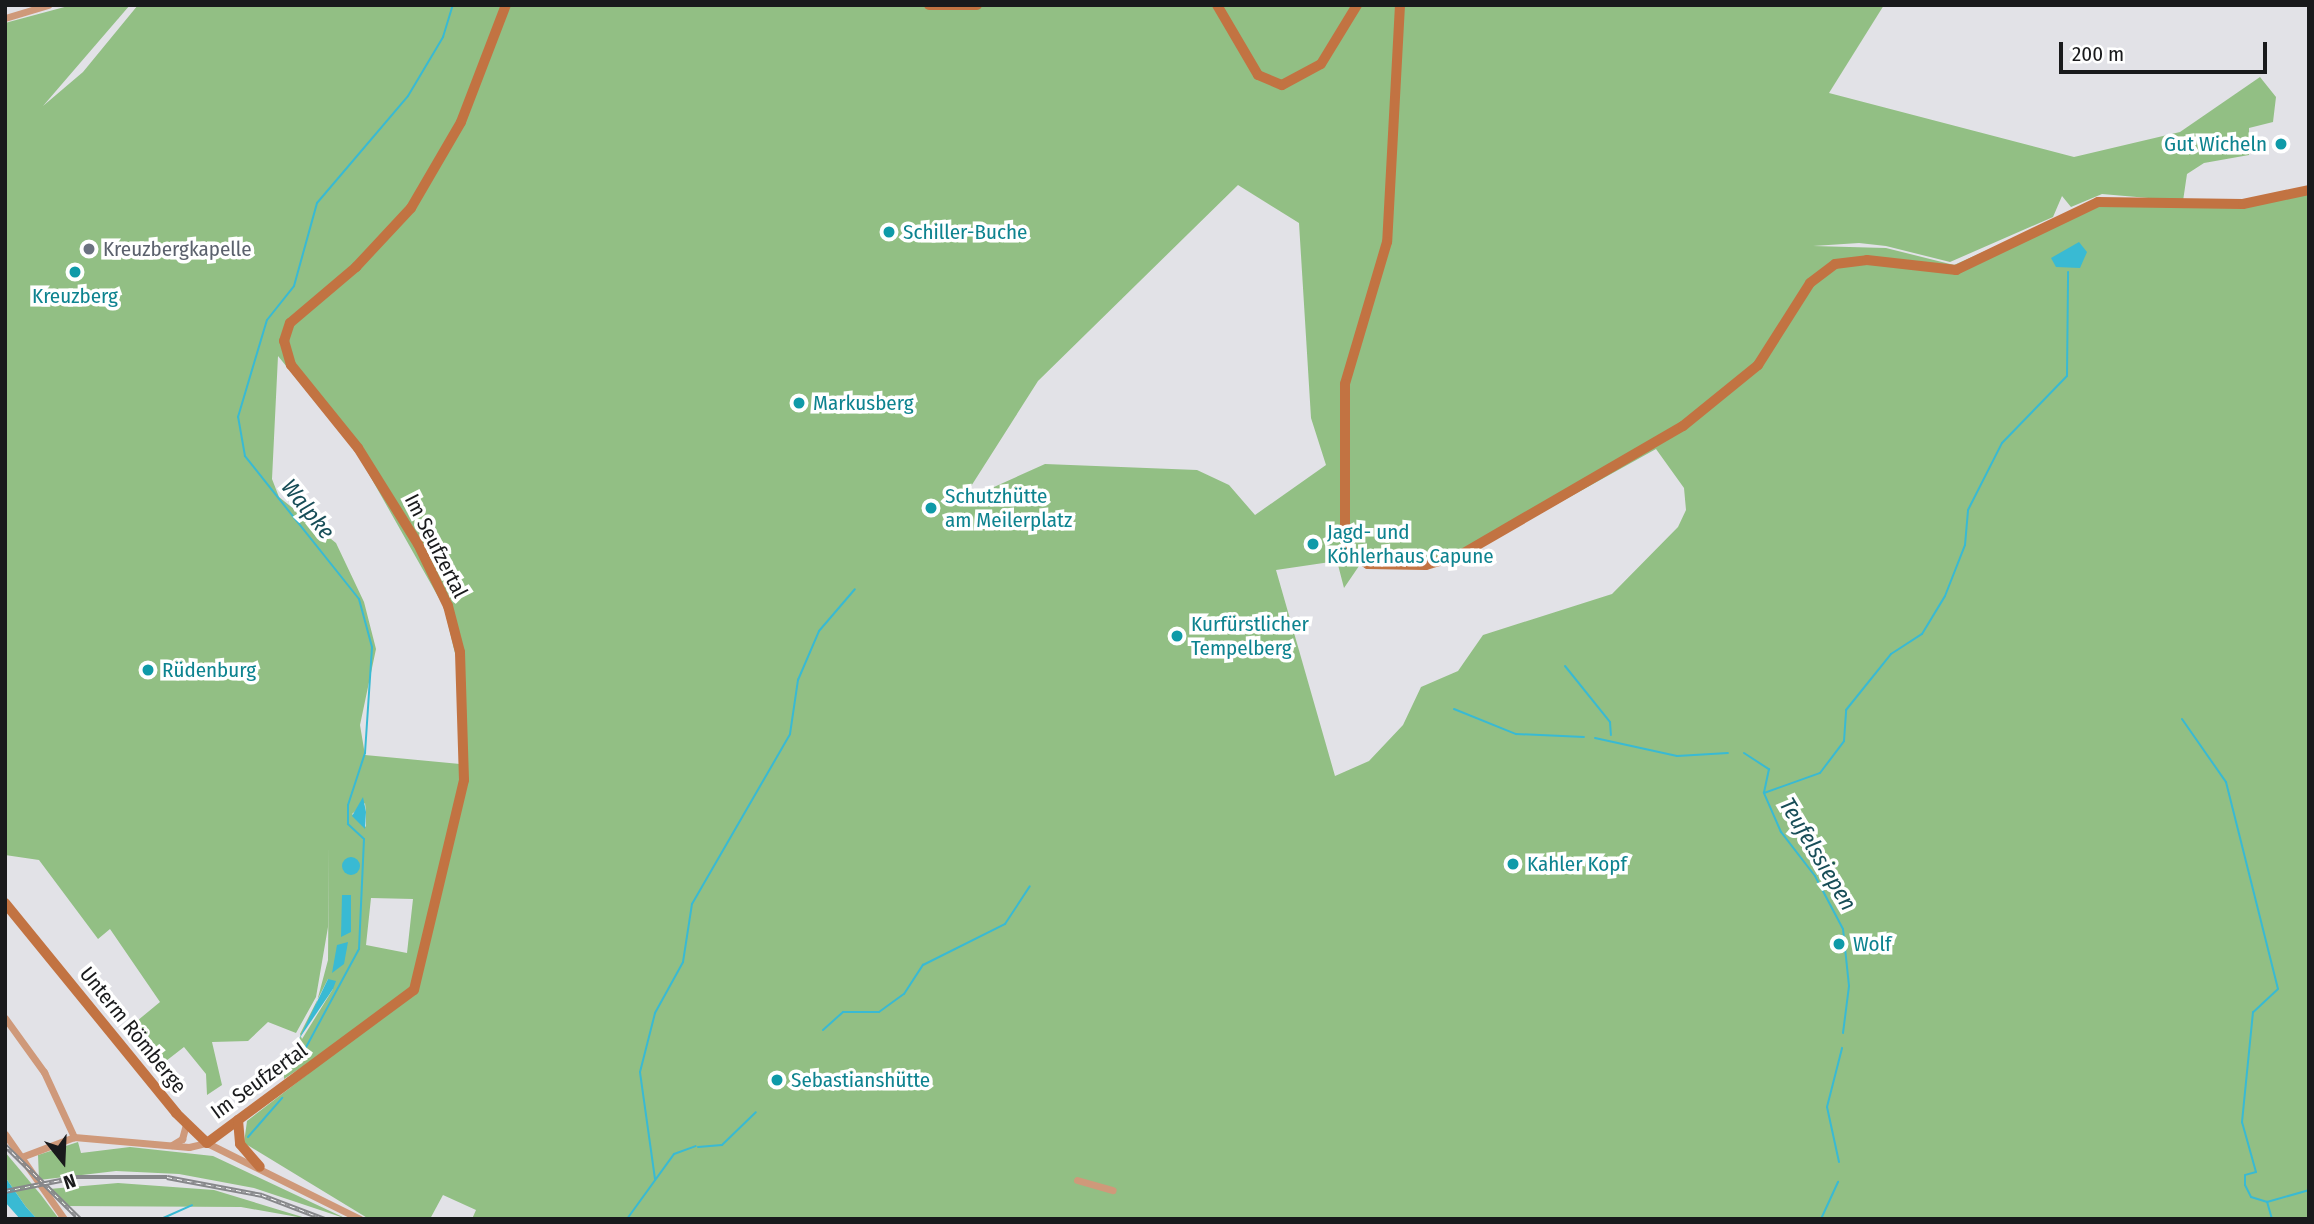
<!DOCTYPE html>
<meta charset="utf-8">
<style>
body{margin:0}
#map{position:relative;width:2314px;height:1224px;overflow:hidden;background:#e2e2e7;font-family:"Fira Sans Condensed",sans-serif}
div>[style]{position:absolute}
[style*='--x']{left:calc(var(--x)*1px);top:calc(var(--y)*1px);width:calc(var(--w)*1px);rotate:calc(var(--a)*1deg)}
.green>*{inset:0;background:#92bf84}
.water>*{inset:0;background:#39bad3}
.round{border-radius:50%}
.stream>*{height:2px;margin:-1px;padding:0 1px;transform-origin:1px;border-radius:1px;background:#39bad3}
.street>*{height:7px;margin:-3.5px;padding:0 3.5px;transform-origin:3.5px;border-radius:3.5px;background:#cf997a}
.secondary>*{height:10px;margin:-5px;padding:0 5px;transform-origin:5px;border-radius:5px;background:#c27342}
.rail>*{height:4.5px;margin-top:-2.25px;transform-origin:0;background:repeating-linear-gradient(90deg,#fff 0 5px,#86878a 0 10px);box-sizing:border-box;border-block:2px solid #86878a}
.dots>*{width:19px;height:19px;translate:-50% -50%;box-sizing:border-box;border:4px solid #fff;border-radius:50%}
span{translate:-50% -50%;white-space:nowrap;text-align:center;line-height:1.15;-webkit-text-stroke:7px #fff;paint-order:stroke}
.culture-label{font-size:21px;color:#0d838f}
.right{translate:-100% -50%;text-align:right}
.left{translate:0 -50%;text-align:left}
.worship-label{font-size:21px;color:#5b616d}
.street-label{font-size:21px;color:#191a1c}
.water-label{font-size:23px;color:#174d57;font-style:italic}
.frame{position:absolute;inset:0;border:7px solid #191a1c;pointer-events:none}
.north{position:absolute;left:28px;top:1126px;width:70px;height:70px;-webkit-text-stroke:5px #fff;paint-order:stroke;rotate:162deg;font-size:19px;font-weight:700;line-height:28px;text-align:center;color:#191a1c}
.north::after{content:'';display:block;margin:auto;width:24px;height:32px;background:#191a1c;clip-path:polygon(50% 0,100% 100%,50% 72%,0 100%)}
.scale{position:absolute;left:2059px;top:42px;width:208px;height:32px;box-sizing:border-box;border:4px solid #191a1c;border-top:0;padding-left:9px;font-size:21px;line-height:24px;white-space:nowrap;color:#191a1c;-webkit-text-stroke:5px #fff;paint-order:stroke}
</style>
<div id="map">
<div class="green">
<div style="clip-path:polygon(evenodd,72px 5px,130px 5px,43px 106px,83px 72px,138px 5px,1884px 5px,1829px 93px,2074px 157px,2180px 132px,2260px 77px,2276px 97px,2273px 122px,2249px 128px,2249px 155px,2204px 163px,2187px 174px,2183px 201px,2102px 194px,2071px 207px,2062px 196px,2053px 217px,1950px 262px,1886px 246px,1859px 243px,1813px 246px,1886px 248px,1954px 265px,2088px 205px,2188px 206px,2309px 193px,2309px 1219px,472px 1219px,476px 1210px,443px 1195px,430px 1219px,369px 1219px,244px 1143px,247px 1121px,308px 1074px,302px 1067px,284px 1079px,284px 1068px,315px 1009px,328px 960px,329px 844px,328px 927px,316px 997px,296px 1033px,268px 1022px,248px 1041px,212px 1042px,222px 1085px,207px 1095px,206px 1074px,184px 1047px,166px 1061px,137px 1021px,160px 1002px,110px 929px,98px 939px,39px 860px,5px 855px,5px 23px,72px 5px,1238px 185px,1299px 223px,1311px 418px,1326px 465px,1255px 515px,1229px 485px,1197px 470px,1045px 464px,974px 496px,968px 491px,1038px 381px,1238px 185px,72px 5px,278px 356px,357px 453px,444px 607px,459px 670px,460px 764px,365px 755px,360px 725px,376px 649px,364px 602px,336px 543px,279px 497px,272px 479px,278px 356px,72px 5px,1656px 449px,1684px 488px,1686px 510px,1678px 527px,1612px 594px,1483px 635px,1458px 671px,1421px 687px,1403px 725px,1369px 761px,1335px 776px,1276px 570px,1337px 561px,1344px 588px,1359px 566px,1397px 569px,1460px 558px,1656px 449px,72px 5px,365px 803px,366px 812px,366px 827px,352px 814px,365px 803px,72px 5px,371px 898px,413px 899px,407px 953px,366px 945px,371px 898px,72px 5px,328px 979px,333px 989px,302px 1039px,300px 1034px,328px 979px)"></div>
<div style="clip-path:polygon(78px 1142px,81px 1153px,130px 1147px,213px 1156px,347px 1219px,254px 1188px,179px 1174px,116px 1171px,39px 1180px,38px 1155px)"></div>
<div style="clip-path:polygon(5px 1152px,41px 1195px,59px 1219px,37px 1219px,26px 1207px,5px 1177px)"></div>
<div style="clip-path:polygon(118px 1183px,214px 1190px,309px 1219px,241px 1207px,65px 1206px,49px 1189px)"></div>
</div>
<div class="water">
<div style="clip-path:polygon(2079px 242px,2087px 252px,2080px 268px,2056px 267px,2051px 258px)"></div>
<div style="clip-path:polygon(363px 797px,366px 812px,365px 829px,352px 816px)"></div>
<div class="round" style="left:342px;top:857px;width:18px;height:18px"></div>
<div style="clip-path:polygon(342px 895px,351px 895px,351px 932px,341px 937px)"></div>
<div style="clip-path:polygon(348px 942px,344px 964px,332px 973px,337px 945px)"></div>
<div style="clip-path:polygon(328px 979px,336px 981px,333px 989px,299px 1039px)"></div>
<div style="clip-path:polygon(5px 1177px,26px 1207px,37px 1219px,20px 1219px,5px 1202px)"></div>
</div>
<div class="stream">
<div style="--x:1565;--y:666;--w:72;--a:51.2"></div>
<div style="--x:1610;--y:722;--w:13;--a:86"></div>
<div style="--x:1454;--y:709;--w:67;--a:22"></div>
<div style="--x:1516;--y:734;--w:68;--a:2.5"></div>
<div style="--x:2182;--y:719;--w:77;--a:55.1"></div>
<div style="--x:2226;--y:782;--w:213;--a:75.9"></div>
<div style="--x:2278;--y:989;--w:34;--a:137"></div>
<div style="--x:2253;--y:1012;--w:111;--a:95.7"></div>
<div style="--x:2242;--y:1122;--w:52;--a:74.4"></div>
<div style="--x:2256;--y:1172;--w:11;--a:165"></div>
<div style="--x:2245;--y:1175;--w:10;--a:90"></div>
<div style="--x:2245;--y:1185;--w:13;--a:63"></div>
<div style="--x:2251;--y:1197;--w:17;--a:17"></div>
<div style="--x:1595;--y:738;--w:84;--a:12.4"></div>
<div style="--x:1677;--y:756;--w:51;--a:-3.4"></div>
<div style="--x:1744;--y:753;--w:30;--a:33"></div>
<div style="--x:1769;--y:769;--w:24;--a:102"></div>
<div style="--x:823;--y:1030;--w:27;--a:-42"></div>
<div style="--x:843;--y:1012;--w:36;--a:0"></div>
<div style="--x:879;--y:1012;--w:31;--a:-36"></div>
<div style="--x:904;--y:994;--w:35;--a:-57"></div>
<div style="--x:923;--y:965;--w:92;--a:-26.6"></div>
<div style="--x:1005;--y:924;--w:45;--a:-56.7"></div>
<div style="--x:1843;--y:1033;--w:47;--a:-82.7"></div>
<div style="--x:1849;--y:986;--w:57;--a:-96"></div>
<div style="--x:1843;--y:929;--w:60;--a:-117.8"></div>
<div style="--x:1815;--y:876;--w:56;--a:-127.7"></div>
<div style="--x:1781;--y:832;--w:43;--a:-113.6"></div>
<div style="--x:1764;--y:793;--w:59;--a:-19.7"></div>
<div style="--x:1820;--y:773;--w:40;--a:-53"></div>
<div style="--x:1844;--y:741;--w:31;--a:-86"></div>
<div style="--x:1846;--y:710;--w:72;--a:-51.2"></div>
<div style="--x:1891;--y:654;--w:37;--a:-33"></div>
<div style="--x:1922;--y:634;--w:44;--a:-58.8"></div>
<div style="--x:1945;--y:596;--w:55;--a:-68.6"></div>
<div style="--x:1965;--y:545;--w:35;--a:-85"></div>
<div style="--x:1968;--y:510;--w:75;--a:-63.1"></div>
<div style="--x:2002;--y:443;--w:93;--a:-45.9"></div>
<div style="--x:2067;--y:376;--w:104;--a:-89.4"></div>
<div style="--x:297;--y:1064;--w:131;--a:-61.7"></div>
<div style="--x:359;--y:949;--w:110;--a:-87.4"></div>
<div style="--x:364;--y:839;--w:22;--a:-137"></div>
<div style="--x:348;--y:824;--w:19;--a:-90"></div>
<div style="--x:348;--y:805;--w:55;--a:-71.9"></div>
<div style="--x:365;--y:753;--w:106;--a:-86.2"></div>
<div style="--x:372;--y:647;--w:50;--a:-105.2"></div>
<div style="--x:359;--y:599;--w:183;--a:-128.6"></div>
<div style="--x:245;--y:456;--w:40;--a:-100"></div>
<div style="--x:238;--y:417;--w:101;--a:-73.4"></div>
<div style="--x:267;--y:320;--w:43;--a:-51.5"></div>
<div style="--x:294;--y:286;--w:86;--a:-74.5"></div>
<div style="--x:317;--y:203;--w:140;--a:-49.6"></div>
<div style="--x:408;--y:96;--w:69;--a:-59.3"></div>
<div style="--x:443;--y:37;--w:34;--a:-73"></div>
<div style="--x:248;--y:1137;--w:52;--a:-48.9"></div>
<div style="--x:698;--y:1147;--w:24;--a:-5"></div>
<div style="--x:722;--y:1145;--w:47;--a:-44.1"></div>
<div style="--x:1839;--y:1162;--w:56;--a:-102.3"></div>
<div style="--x:1827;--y:1107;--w:61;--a:-75.7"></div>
<div style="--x:655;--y:1179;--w:108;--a:-98"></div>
<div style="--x:640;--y:1072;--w:61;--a:-75.7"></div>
<div style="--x:655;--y:1013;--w:58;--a:-61.2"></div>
<div style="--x:683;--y:962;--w:59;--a:-81.2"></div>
<div style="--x:692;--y:904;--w:196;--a:-60"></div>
<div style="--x:790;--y:734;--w:55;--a:-81.6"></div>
<div style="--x:798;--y:680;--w:53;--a:-66.8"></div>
<div style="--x:819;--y:631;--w:55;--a:-49.4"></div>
<div style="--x:161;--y:1219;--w:34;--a:-24"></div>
<div style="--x:627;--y:1219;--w:80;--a:-54.1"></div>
<div style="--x:674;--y:1154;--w:23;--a:-20"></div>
<div style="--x:1821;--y:1219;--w:41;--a:-65.3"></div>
<div style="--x:2272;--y:1219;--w:18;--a:-106"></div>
<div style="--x:2267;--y:1202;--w:44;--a:-15.9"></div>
</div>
<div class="street">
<div style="--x:5;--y:18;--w:45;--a:-16.8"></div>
<div style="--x:5;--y:1018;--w:67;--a:54.2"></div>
<div style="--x:44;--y:1072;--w:72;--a:65.2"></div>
<div style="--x:74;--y:1137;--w:115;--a:5"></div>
<div style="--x:189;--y:1147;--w:18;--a:-13"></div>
<div style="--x:207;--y:1143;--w:171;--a:26.4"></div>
<div style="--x:5;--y:1134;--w:103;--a:55.2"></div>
<div style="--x:172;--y:1145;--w:12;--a:-31"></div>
<div style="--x:182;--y:1139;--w:16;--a:-75"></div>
<div style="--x:24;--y:1156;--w:53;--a:-20.8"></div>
<div style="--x:1077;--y:1180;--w:37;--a:16"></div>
</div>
<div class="secondary">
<div style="--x:929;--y:5;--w:48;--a:0"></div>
<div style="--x:1217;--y:5;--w:81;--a:59.6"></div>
<div style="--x:1258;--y:75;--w:26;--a:23"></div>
<div style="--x:1282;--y:85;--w:44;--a:-28.3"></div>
<div style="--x:1321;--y:64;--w:69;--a:-58.6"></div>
<div style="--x:1400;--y:5;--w:237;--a:93.1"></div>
<div style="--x:1387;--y:242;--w:148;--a:106.5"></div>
<div style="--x:1345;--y:384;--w:149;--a:90"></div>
<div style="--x:1345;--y:533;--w:21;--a:71"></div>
<div style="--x:1352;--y:553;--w:19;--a:35"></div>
<div style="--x:1368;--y:564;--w:58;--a:1"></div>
<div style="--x:1426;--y:565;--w:38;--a:-17"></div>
<div style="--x:1462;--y:554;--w:255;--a:-30.1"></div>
<div style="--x:1683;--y:426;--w:97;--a:-39.1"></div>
<div style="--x:1758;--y:365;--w:97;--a:-57.6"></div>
<div style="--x:1810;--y:283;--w:31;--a:-37"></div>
<div style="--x:1835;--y:264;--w:32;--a:-7"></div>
<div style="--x:1867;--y:260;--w:90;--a:6.4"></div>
<div style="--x:1956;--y:270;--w:157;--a:-25.6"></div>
<div style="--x:2098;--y:202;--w:145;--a:0.8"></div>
<div style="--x:2243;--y:204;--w:67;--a:-12"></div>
<div style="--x:5;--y:903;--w:271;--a:50.8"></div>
<div style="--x:176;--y:1113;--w:43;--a:44.1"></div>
<div style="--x:207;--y:1143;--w:257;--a:-36.5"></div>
<div style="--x:414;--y:990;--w:216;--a:-76.6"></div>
<div style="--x:464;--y:780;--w:128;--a:-91.8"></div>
<div style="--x:460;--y:652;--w:48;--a:-104.6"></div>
<div style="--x:448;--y:606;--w:69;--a:-115.8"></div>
<div style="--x:418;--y:544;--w:113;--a:-122"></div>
<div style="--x:358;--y:448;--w:107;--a:-128.9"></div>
<div style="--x:291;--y:365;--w:25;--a:-106"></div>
<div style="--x:284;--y:341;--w:19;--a:-72"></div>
<div style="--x:290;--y:323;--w:87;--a:-40.3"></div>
<div style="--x:356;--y:267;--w:81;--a:-47"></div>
<div style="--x:411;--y:208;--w:99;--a:-59.8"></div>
<div style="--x:461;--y:122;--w:125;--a:-69"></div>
<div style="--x:238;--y:1120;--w:24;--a:85"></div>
<div style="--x:240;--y:1144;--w:30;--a:49"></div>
</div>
<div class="rail">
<div style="--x:5;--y:1145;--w:105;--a:44.6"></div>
<div style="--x:5;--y:1191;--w:72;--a:-11.2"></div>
<div style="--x:76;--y:1177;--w:91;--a:0"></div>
<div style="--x:167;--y:1177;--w:97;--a:10.7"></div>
<div style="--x:262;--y:1195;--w:67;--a:20.9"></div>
</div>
<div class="dots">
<div style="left:2281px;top:144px;background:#0f9aa8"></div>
<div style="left:889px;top:232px;background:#0f9aa8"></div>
<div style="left:89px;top:249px;background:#6b7280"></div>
<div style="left:75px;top:272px;background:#0f9aa8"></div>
<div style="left:799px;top:403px;background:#0f9aa8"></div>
<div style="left:931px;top:508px;background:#0f9aa8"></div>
<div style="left:1313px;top:544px;background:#0f9aa8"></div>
<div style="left:1177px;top:636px;background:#0f9aa8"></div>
<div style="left:148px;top:670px;background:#0f9aa8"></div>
<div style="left:1513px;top:864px;background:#0f9aa8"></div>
<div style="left:1839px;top:944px;background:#0f9aa8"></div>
<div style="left:777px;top:1080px;background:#0f9aa8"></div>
</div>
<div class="culture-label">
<span class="right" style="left:2267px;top:144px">Gut Wicheln</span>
<span class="left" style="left:903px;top:232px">Schiller-Buche</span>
<span style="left:75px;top:296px">Kreuzberg</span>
<span class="left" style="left:813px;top:403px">Markusberg</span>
<span class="left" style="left:945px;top:508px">Schutzhütte<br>am Meilerplatz</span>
<span class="left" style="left:1327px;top:544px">Jagd- und<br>Köhlerhaus Capune</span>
<span class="left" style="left:1191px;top:636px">Kurfürstlicher<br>Tempelberg</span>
<span class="left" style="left:162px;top:670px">Rüdenburg</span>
<span class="left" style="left:1527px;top:864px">Kahler Kopf</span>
<span class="left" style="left:1853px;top:944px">Wolf</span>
<span class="left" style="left:791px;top:1080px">Sebastianshütte</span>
</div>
<div class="worship-label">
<span class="left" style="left:103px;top:249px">Kreuzbergkapelle</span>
</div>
<div class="street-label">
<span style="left:436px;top:546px;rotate:63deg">Im Seufzertal</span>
<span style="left:133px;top:1030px;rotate:51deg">Unterm Römberge</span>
<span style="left:259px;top:1081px;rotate:-36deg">Im Seufzertal</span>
</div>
<div class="water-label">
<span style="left:308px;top:509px;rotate:51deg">Walpke</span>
<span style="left:1818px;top:854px;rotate:59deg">Teufelssiepen</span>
</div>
<div class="frame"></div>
<div class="north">N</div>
<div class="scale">200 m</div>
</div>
